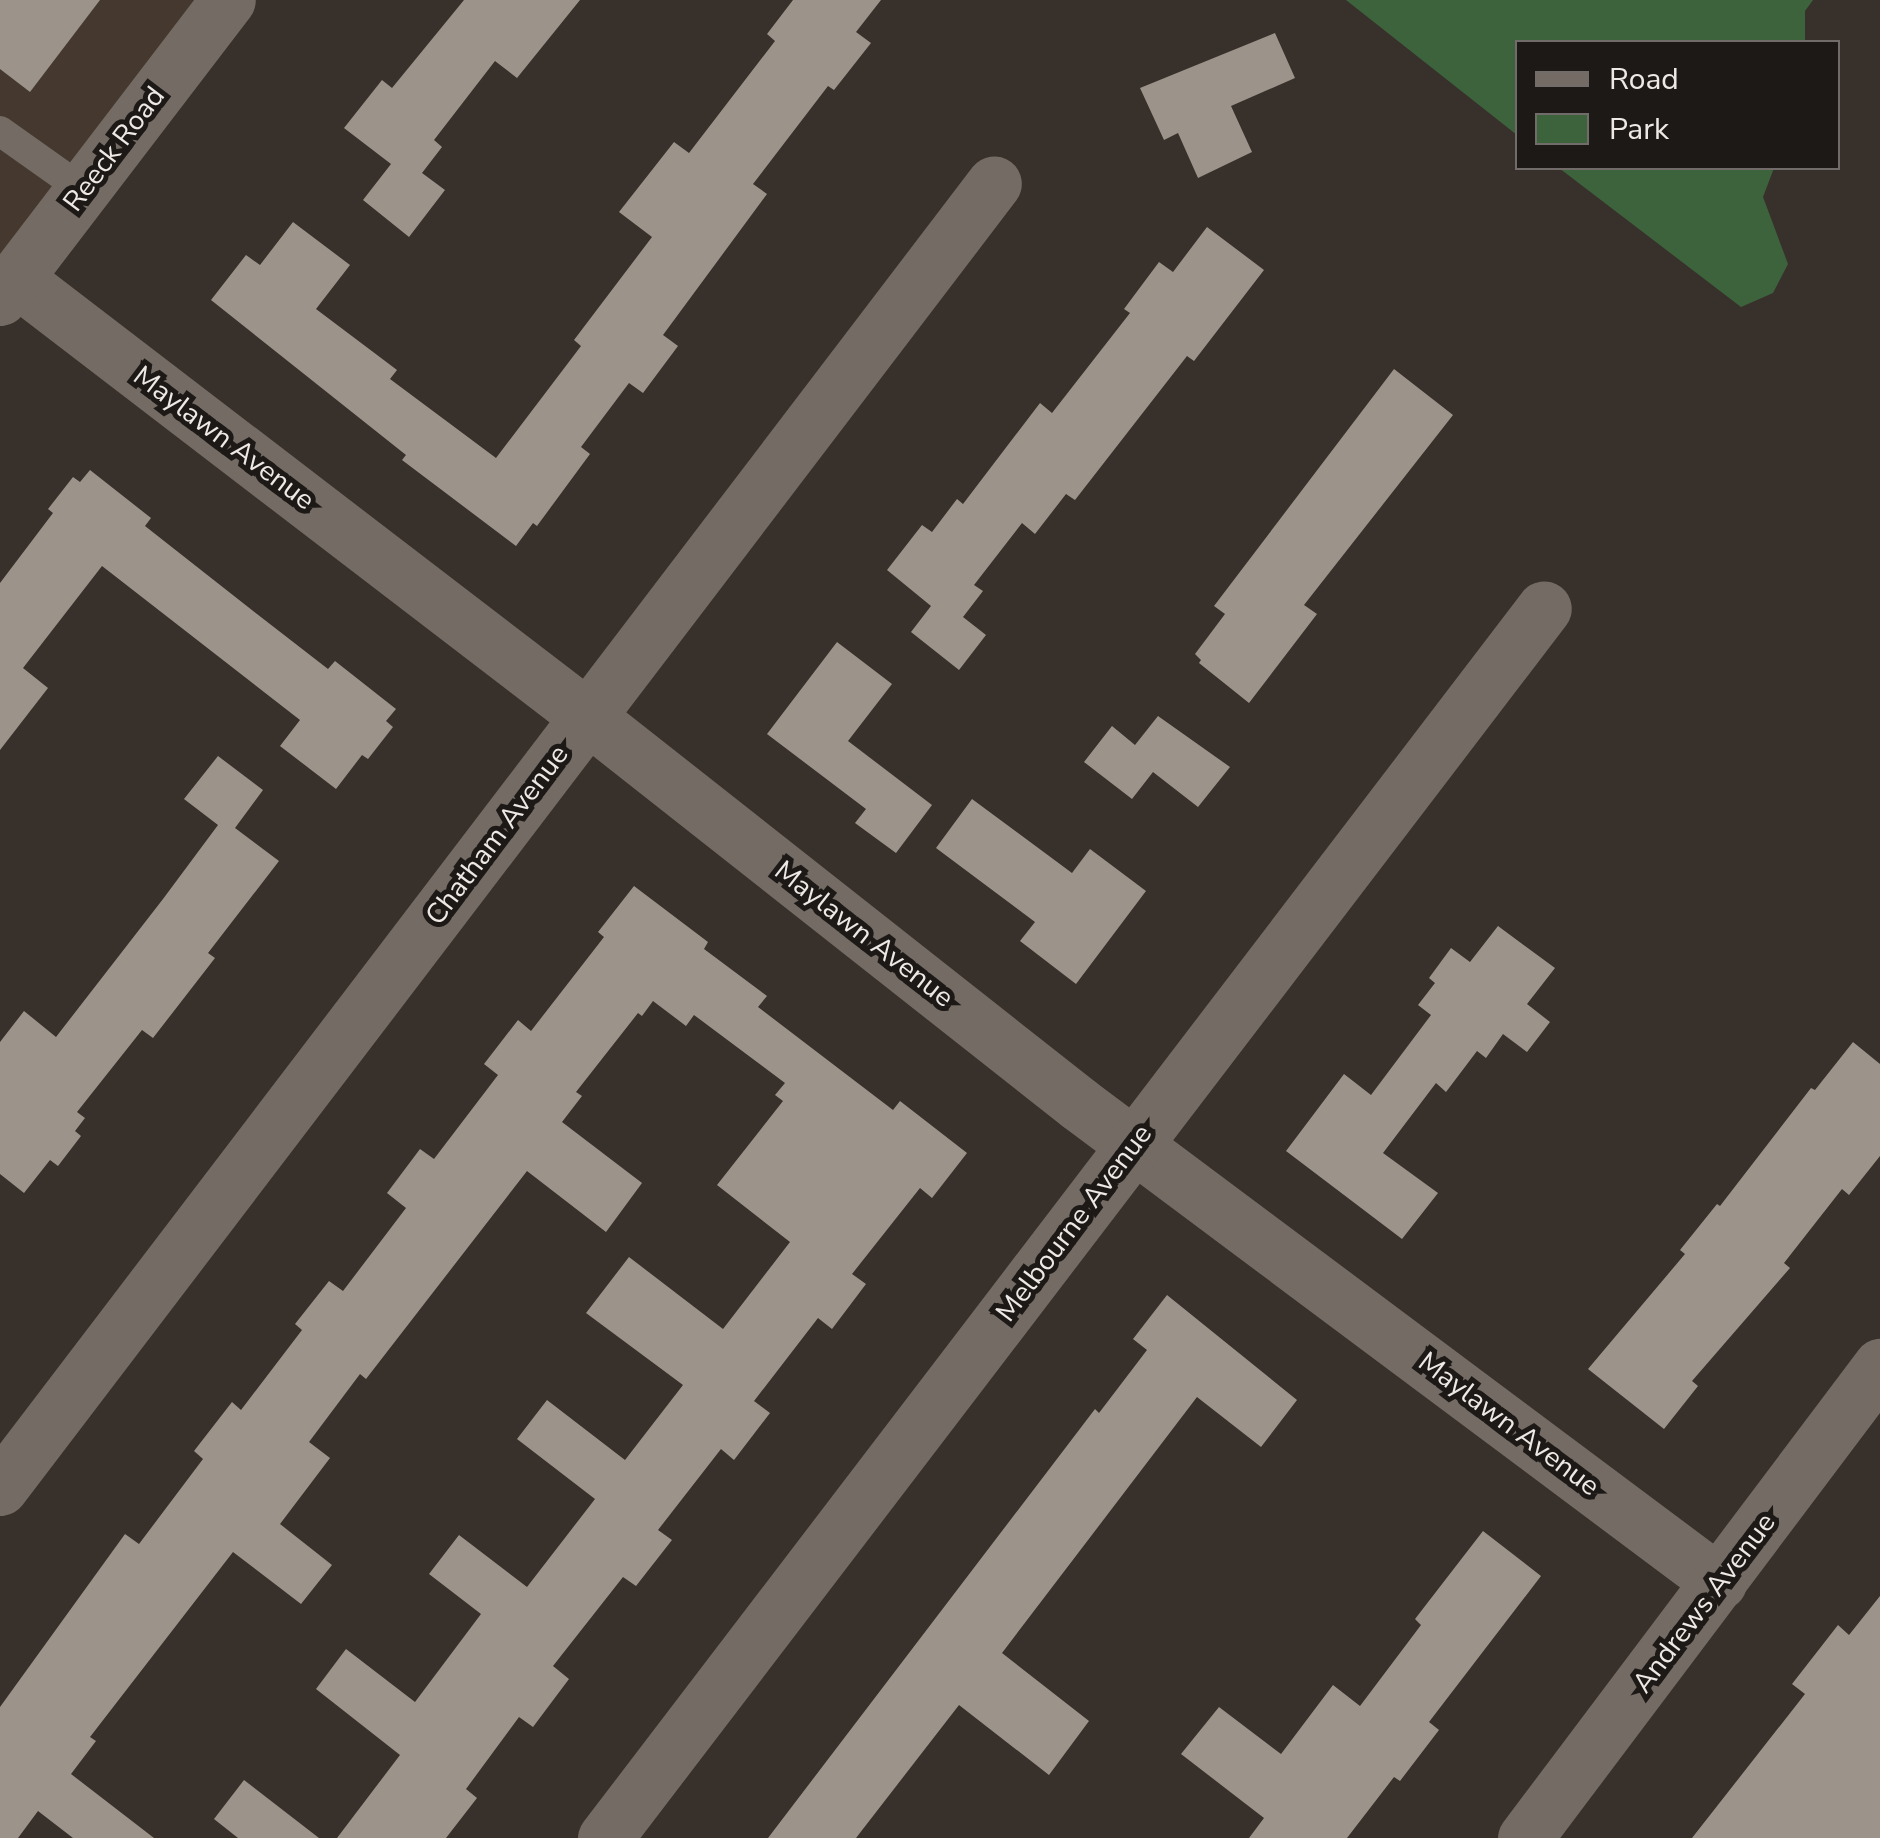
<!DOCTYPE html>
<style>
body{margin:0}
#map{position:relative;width:1880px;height:1838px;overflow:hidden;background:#38312b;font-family:"Nunito Sans",sans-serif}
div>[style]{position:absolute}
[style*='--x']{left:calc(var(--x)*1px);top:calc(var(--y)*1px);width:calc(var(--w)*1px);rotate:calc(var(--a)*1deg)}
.built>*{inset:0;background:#45382e}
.green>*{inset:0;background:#3d633d}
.building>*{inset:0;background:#9c938b}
.lane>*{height:30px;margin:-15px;padding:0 15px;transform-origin:15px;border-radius:15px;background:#746b64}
.street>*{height:55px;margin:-27.5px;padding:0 27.5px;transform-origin:27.5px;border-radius:27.5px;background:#746b64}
.secondary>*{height:55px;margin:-27.5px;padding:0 27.5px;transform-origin:27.5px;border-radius:27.5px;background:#746b64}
span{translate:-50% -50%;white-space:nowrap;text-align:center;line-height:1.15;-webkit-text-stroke:10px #1d1917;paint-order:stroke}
.street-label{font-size:28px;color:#eee9e5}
.legend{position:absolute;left:1515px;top:40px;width:325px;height:130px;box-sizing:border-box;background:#1d1917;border:2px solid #716c69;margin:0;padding:12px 18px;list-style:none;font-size:30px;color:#eee9e5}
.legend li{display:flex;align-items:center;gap:20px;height:50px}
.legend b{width:50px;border:2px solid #716c69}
</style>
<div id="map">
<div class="built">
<div style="clip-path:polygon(0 0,228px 0,0 298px)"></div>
</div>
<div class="green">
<div style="clip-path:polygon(1346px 0,1813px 0,1805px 11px,1805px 42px,1518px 42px,1517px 135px)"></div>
<div style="clip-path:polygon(1559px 168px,1774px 168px,1763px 197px,1788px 264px,1773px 293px,1741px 307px)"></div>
</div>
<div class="building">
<div style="clip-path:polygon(0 0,100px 0,30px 92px,0 69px)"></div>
<div style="clip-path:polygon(464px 0,580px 0,517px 78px,495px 61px,434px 140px,442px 147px,422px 173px,445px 190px,409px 237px,363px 200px,391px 164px,344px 128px,382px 80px,392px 88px)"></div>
<div style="clip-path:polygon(793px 0,881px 0,856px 32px,871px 43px,834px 90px,828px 86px,753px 184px,767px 194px,663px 335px,678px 346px,643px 393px,629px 383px,581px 447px,590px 454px,537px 526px,533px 523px,516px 546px,402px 460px,406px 455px,211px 300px,246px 255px,260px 265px,293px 222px,350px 265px,316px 309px,397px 370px,390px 379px,496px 458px,581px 346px,574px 340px,652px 237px,619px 212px,674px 142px,689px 153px,775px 41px,767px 34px)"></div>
<div style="clip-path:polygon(1275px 33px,1295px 78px,1231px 106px,1252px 152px,1198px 178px,1178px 133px,1164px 140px,1140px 88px)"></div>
<div style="clip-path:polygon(1207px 227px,1264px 270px,1194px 361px,1187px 356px,1075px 500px,1066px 494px,1035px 534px,1022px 523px,974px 585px,983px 591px,963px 617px,986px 635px,959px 670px,911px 632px,931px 606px,887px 570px,922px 525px,932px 532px,957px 499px,963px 504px,1040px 403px,1052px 413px,1130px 313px,1124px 309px,1159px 262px,1173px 272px)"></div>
<div style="clip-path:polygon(1394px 369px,1453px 415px,1304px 605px,1317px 614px,1249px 703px,1199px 663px,1201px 660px,1195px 654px,1225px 614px,1214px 606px)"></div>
<div style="clip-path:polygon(90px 470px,151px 518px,145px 526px,257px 614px,328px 669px,335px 661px,396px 709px,386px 721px,393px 727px,368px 759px,362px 755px,336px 789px,280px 746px,300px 720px,102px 566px,23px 668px,48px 688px,0 750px,0 583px,53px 513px,48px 509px,73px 477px,80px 482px)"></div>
<div style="clip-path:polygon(837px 642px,892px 684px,848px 741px,932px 805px,896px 853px,855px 823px,866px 809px,767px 734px)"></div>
<div style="clip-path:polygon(1158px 716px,1230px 767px,1198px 807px,1153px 772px,1132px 799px,1084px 762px,1112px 726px,1135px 745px)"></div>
<div style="clip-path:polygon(218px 756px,263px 790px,235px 828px,279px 861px,208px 953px,215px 958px,153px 1038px,142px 1030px,77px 1112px,85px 1118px,75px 1131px,81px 1136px,58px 1166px,50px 1160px,24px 1193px,0 1174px,0 1042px,24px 1011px,56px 1037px,163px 899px,218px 825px,184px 799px)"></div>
<div style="clip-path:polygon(972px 799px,1072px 873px,1090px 849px,1146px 891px,1076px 984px,1020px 941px,1035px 922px,936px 848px)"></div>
<div style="clip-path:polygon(634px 886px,708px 942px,704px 949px,767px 996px,758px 1007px,893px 1110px,900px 1101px,967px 1153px,932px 1198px,920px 1188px,852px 1274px,866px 1284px,832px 1329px,818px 1318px,754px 1401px,770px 1413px,734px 1460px,721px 1449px,658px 1530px,672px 1540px,636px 1586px,623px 1577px,553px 1666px,569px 1679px,533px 1727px,519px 1717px,466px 1789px,477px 1798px,446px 1838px,337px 1838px,400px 1755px,316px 1689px,346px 1649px,415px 1702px,481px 1614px,429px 1574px,459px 1535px,527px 1587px,595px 1499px,517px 1439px,547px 1400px,625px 1460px,683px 1385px,586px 1313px,629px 1257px,723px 1329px,790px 1242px,717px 1185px,783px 1101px,775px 1095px,785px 1083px,694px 1015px,686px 1026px,653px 1001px,642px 1016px,638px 1013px,576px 1092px,582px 1096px,562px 1122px,642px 1183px,606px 1232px,527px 1171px,366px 1379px,360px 1374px,309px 1442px,330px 1458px,280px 1524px,332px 1565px,301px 1604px,233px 1552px,90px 1737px,96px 1741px,71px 1774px,154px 1838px,73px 1838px,38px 1811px,18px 1838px,0 1838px,0 1707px,125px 1534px,139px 1544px,203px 1459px,194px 1451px,232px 1402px,241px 1410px,302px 1330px,295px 1324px,329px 1281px,343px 1291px,406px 1208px,387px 1193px,420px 1149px,434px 1159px,498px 1075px,484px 1064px,518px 1020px,531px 1031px,604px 937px,598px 932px)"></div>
<div style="clip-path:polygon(1498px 926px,1555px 968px,1527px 1004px,1550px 1022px,1527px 1052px,1503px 1034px,1486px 1058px,1477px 1051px,1446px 1092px,1436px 1083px,1383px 1153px,1438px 1193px,1402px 1239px,1286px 1151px,1344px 1074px,1371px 1095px,1431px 1015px,1418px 1005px,1435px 983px,1429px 978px,1451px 948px,1470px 962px)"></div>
<div style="clip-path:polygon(1853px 1042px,1880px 1064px,1880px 1156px,1849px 1195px,1842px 1189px,1784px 1263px,1790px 1268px,1692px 1381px,1698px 1386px,1664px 1429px,1588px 1369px,1685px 1254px,1680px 1250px,1717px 1204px,1720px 1206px,1811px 1088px,1815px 1090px)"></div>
<div style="clip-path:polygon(1167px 1295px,1297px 1400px,1261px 1447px,1197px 1397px,1002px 1653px,1089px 1721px,1049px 1775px,959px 1705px,856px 1838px,768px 1838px,1095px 1409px,1099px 1413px,1147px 1350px,1133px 1339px)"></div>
<div style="clip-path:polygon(1483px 1531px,1541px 1576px,1429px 1722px,1439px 1730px,1400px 1781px,1394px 1777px,1347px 1838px,1249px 1838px,1264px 1818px,1181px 1754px,1219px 1707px,1281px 1754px,1333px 1685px,1360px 1706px,1421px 1625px,1415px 1619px)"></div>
<div style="clip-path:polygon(1880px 1596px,1880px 1838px,1692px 1838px,1805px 1694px,1792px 1684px,1838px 1625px,1849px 1635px)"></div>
<div style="clip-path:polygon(244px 1780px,319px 1838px,238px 1838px,214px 1819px)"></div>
</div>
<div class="lane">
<div style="--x:0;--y:131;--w:102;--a:35.4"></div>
</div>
<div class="street">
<div style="--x:15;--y:278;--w:722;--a:37.46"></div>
<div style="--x:588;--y:717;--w:625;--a:38.24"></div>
<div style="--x:1079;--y:1104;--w:799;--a:36.76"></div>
<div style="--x:0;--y:1488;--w:1640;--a:-52.7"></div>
<div style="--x:605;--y:1838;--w:1547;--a:-52.64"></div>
<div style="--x:1525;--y:1838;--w:591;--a:-53.05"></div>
</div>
<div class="secondary">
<div style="--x:0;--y:298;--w:375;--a:-52.6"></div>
</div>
<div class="street-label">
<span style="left:114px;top:149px;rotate:-53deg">Reeck Road</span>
<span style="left:224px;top:438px;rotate:37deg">Maylawn Avenue</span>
<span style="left:497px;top:835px;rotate:-53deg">Chatham Avenue</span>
<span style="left:864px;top:934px;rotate:38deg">Maylawn Avenue</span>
<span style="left:1074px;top:1223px;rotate:-53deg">Melbourne Avenue</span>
<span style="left:1509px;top:1424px;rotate:37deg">Maylawn Avenue</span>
<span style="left:1704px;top:1603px;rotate:-53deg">Andrews Avenue</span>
</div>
<ul class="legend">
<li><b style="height:12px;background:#746b64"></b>Road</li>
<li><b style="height:28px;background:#3d633d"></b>Park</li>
</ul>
</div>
